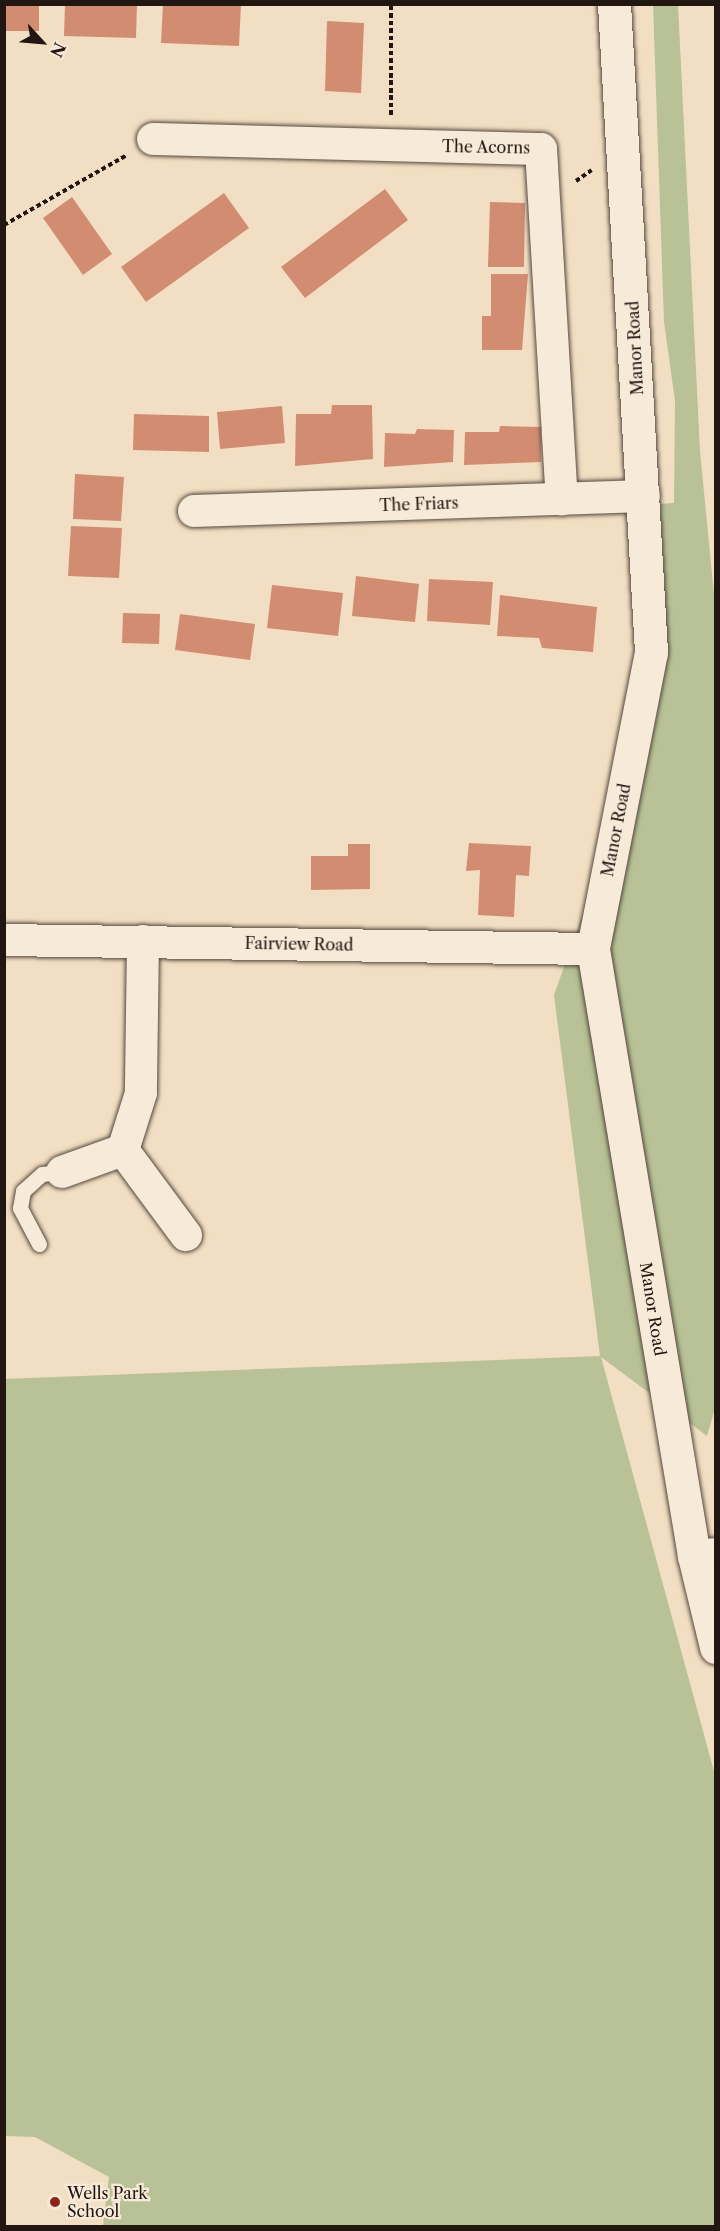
<!DOCTYPE html>
<style>
body{margin:0}
#map{position:relative;width:720px;height:2231px;overflow:hidden;background:#f2dfc3;font-family:"Libre Caslon Text",serif}
div>[style]{position:absolute}
[style*='--x']{left:calc(var(--x)*1px);top:calc(var(--y)*1px);width:calc(var(--w)*1px);rotate:calc(var(--a)*1deg)}
.green>*{inset:0;background:#b8c296}
.building>*{inset:0;background:#d18c72}
.path>*{height:4px;margin-top:-2px;transform-origin:0;background:repeating-linear-gradient(90deg,#211612 0 4.5px,transparent 0 7.5px)}
.roads{filter:drop-shadow(0 0 2px #55483e) drop-shadow(0 0 2px #55483e)}
.lane>*{height:15px;margin:-7.5px;padding:0 7.5px;transform-origin:7.5px;border-radius:7.5px;background:#f7ead8}
.street>*{height:32px;margin:-16px;padding:0 16px;transform-origin:16px;border-radius:16px;background:#f7ead8}
.secondary>*{height:33px;margin:-16.5px;padding:0 16.5px;transform-origin:16.5px;border-radius:16.5px;background:#f7ead8}
.dots>*{width:16px;height:16px;translate:-50% -50%;box-sizing:border-box;border:3px solid #f7ead8;border-radius:50%}
span{translate:-50% -50%;white-space:nowrap;text-align:center;line-height:1.15;-webkit-text-stroke:4.5px #f7ead8;paint-order:stroke}
.street-label{font-size:16px;color:#211612}
.poi-label{font-size:16px;color:#211612}
.left{translate:0 -50%;text-align:left}
.frame{position:absolute;inset:0;border:6px solid #211612;pointer-events:none}
.north{position:absolute;left:12px;top:12px;width:60px;height:60px;-webkit-text-stroke:4px #f7ead8;paint-order:stroke;rotate:116deg;font-size:16px;font-weight:700;line-height:24px;text-align:center;color:#211612}
.north::after{content:'';display:block;margin:auto;width:21px;height:27px;background:#211612;clip-path:polygon(50% 0,100% 100%,50% 72%,0 100%)}
</style>
<div id="map">
<div class="green">
<div style="clip-path:polygon(653px 5px,678px 5px,700px 451px,716px 615px,716px 1405px,707px 1436px,601px 1357px,715px 1775px,715px 2226px,103px 2226px,109px 2177px,35px 2137px,5px 2136px,4px 1379px,600px 1356px,554px 995px,651px 721px,658px 504px,674px 503px,675px 401px,664px 322px)"></div>
</div>
<div class="building">
<div style="clip-path:polygon(4px 4px,39px 4px,39px 31px,4px 31px)"></div>
<div style="clip-path:polygon(65px 4px,137px 4px,136px 38px,64px 36px)"></div>
<div style="clip-path:polygon(163px 4px,241px 4px,239px 46px,161px 43px)"></div>
<div style="clip-path:polygon(327px 21px,364px 23px,361px 93px,325px 91px)"></div>
<div style="clip-path:polygon(385px 189px,408px 220px,305px 298px,281px 267px)"></div>
<div style="clip-path:polygon(224px 193px,249px 228px,146px 302px,121px 267px)"></div>
<div style="clip-path:polygon(72px 197px,112px 254px,83px 275px,43px 218px)"></div>
<div style="clip-path:polygon(490px 202px,525px 203px,524px 267px,488px 267px)"></div>
<div style="clip-path:polygon(491px 274px,528px 274px,522px 350px,482px 350px,482px 316px,491px 316px)"></div>
<div style="clip-path:polygon(332px 405px,372px 405px,373px 459px,295px 466px,296px 414px,331px 414px)"></div>
<div style="clip-path:polygon(282px 406px,285px 443px,220px 449px,217px 412px)"></div>
<div style="clip-path:polygon(134px 414px,209px 416px,209px 452px,133px 450px)"></div>
<div style="clip-path:polygon(500px 426px,541px 427px,541px 462px,464px 465px,465px 432px,499px 432px)"></div>
<div style="clip-path:polygon(417px 429px,454px 430px,453px 462px,384px 467px,385px 433px,415px 434px)"></div>
<div style="clip-path:polygon(75px 474px,124px 477px,121px 521px,73px 519px)"></div>
<div style="clip-path:polygon(71px 526px,122px 528px,119px 578px,68px 576px)"></div>
<div style="clip-path:polygon(356px 576px,419px 584px,415px 622px,352px 616px)"></div>
<div style="clip-path:polygon(429px 579px,493px 582px,490px 625px,427px 621px)"></div>
<div style="clip-path:polygon(272px 585px,343px 593px,338px 636px,267px 628px)"></div>
<div style="clip-path:polygon(500px 595px,597px 607px,593px 652px,542px 648px,539px 638px,497px 636px)"></div>
<div style="clip-path:polygon(123px 613px,160px 614px,159px 644px,122px 643px)"></div>
<div style="clip-path:polygon(180px 614px,255px 624px,250px 660px,175px 650px)"></div>
<div style="clip-path:polygon(469px 843px,531px 846px,529px 876px,516px 875px,514px 917px,478px 915px,480px 870px,466px 871px)"></div>
<div style="clip-path:polygon(348px 844px,370px 844px,370px 889px,311px 890px,311px 856px,348px 856px)"></div>
</div>
<div class="path">
<div style="--x:391;--y:115;--w:111;--a:-90"></div>
<div style="--x:576;--y:181;--w:19;--a:-35"></div>
<div style="--x:4;--y:225;--w:142;--a:-29.6"></div>
</div>
<div class="roads">
<div class="lane">
<div style="--x:39;--y:1244;--w:41;--a:-117.8"></div>
<div style="--x:20;--y:1208;--w:17;--a:-80"></div>
<div style="--x:23;--y:1191;--w:25;--a:-42"></div>
<div style="--x:42;--y:1174;--w:20;--a:-6"></div>
</div>
<div class="street">
<div style="--x:153;--y:139;--w:388;--a:1.5"></div>
<div style="--x:541;--y:149;--w:351;--a:86.6"></div>
<div style="--x:194;--y:511;--w:450;--a:-1.9"></div>
<div style="--x:4;--y:940;--w:589;--a:0.88"></div>
<div style="--x:143;--y:941;--w:152;--a:90.8"></div>
<div style="--x:141;--y:1093;--w:60;--a:107.5"></div>
<div style="--x:123;--y:1150;--w:106;--a:53.5"></div>
<div style="--x:62;--y:1172;--w:65;--a:-19.8"></div>
<div style="--x:694;--y:1556;--w:22;--a:-5"></div>
</div>
<div class="secondary">
<div style="--x:614;--y:4;--w:649;--a:86.73"></div>
<div style="--x:651;--y:652;--w:303;--a:101.1"></div>
<div style="--x:593;--y:949;--w:615;--a:80.55"></div>
<div style="--x:694;--y:1556;--w:94;--a:76.4"></div>
</div>
</div>
<div class="dots">
<div style="left:55px;top:2202px;background:#8f2418"></div>
</div>
<div class="street-label">
<span style="left:486px;top:147px;rotate:1deg">The Acorns</span>
<span style="left:635px;top:348px;rotate:-93deg">Manor Road</span>
<span style="left:419px;top:504px;rotate:-2deg">The Friars</span>
<span style="left:616px;top:830px;rotate:-79deg">Manor Road</span>
<span style="left:299px;top:944px;rotate:1deg">Fairview Road</span>
<span style="left:653px;top:1309px;rotate:81deg">Manor Road</span>
</div>
<div class="poi-label">
<span class="left" style="left:67px;top:2202px">Wells Park<br>School</span>
</div>
<div class="frame"></div>
<div class="north">N</div>
</div>
